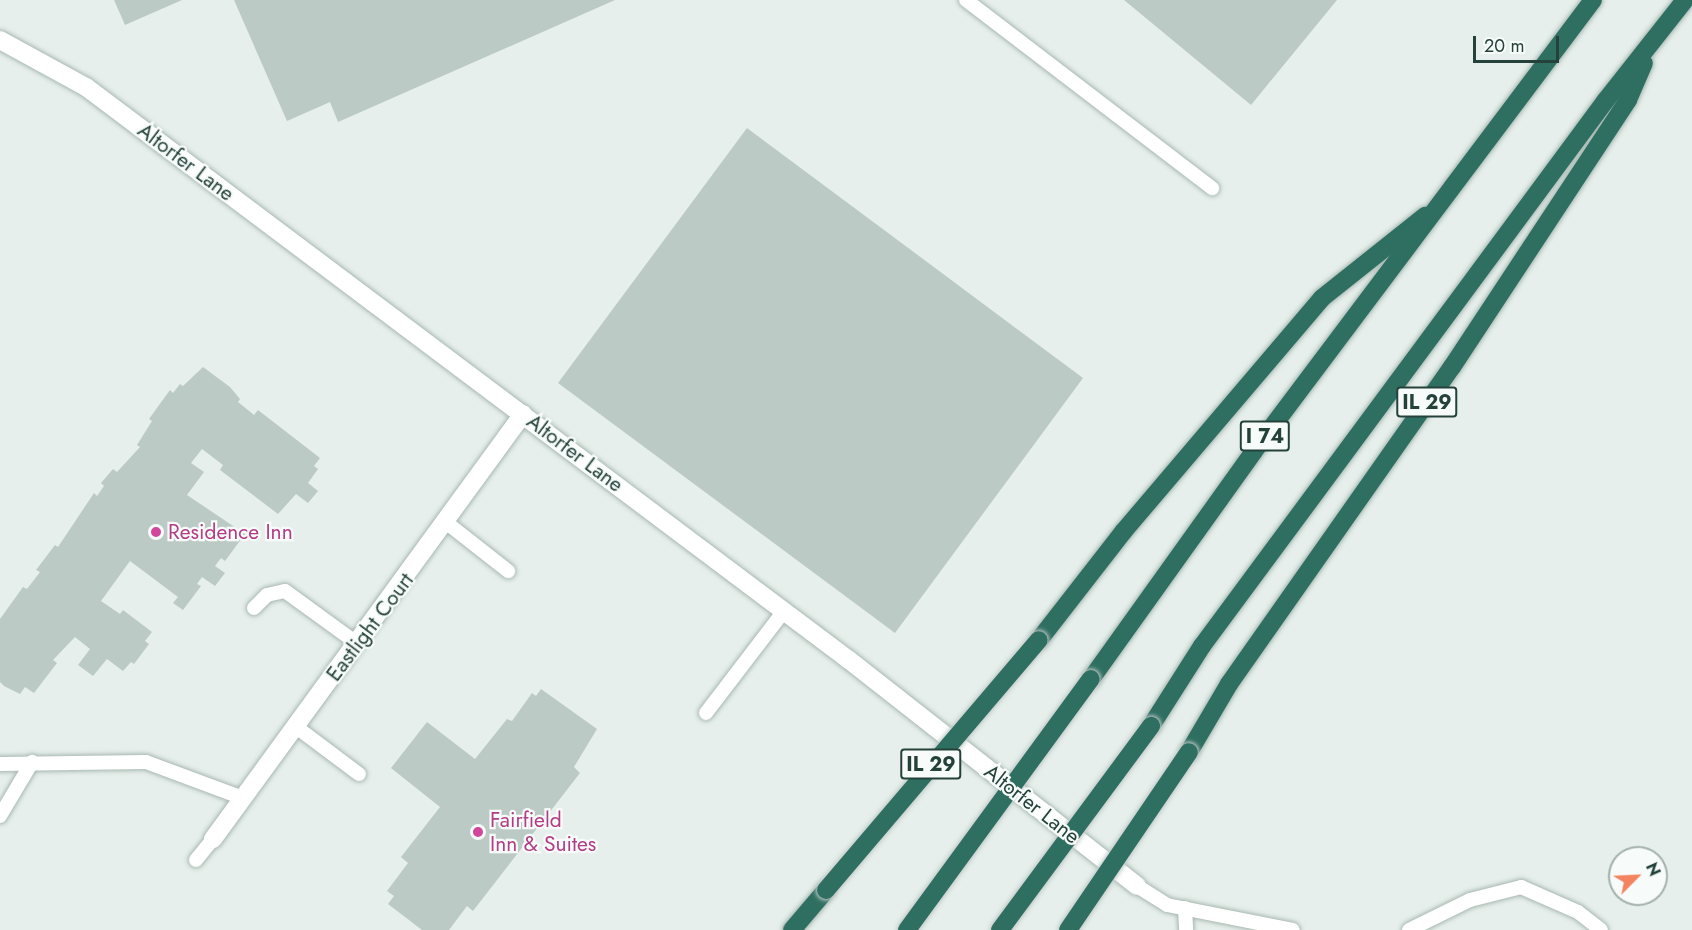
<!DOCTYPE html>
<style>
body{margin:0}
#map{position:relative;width:1692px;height:930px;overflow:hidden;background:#e6efeb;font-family:Jost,sans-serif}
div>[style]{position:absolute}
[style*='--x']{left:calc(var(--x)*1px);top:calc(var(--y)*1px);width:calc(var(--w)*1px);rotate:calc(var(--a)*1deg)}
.building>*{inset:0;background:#bbcac4}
.roads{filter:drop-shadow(0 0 2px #a8b8b2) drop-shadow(0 0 2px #a8b8b2)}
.lane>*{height:14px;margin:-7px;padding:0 7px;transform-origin:7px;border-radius:7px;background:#fff}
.street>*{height:18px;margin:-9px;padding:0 9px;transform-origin:9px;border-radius:9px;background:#fff}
.highway>*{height:18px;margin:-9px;padding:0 9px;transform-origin:9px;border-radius:9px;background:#2f6f62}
.bridges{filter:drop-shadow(0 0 2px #c2cac8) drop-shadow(0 0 2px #c2cac8)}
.highway-bridge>*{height:18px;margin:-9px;padding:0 9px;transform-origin:9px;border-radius:9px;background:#2f6f62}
.dots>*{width:16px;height:16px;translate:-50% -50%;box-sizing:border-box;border:3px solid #f7fbf9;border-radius:50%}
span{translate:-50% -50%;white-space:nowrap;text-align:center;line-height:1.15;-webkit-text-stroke:4.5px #f7fbf9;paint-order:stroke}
.shield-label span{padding:2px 4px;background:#f7fbf9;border:2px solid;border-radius:4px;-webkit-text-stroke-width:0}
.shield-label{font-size:20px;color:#24423a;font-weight:700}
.street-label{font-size:21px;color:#24423a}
.hotel-label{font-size:21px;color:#b23c85}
.left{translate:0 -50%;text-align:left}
.north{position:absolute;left:1608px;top:846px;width:60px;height:60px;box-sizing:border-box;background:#f7fbf9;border:2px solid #a3b1ad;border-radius:50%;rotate:66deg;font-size:16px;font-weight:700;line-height:24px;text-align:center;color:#24423a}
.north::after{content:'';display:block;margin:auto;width:21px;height:27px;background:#f4845f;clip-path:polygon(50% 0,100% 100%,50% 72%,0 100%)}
.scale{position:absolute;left:1473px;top:36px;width:86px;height:27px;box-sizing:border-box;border:3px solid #24423a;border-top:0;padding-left:8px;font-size:18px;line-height:21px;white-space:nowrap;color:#24423a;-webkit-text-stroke:4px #f7fbf9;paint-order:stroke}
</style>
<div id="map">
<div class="building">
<div style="clip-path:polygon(114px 0,182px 0,125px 25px)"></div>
<div style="clip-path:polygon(234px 0,615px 0,338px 122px,330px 102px,287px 121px)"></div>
<div style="clip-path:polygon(1124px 0,1337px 0,1251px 105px)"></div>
<div style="clip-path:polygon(747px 128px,1083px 378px,895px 633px,558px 383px)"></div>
<div style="clip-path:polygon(203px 367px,230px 387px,240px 399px,238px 402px,254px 415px,258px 410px,320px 458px,314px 466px,318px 469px,308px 483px,318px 491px,308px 503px,296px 494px,278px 514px,220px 470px,223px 465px,202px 449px,191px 463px,204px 472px,187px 495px,245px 534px,225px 561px,221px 558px,215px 566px,225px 573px,215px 586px,202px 577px,197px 584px,201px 586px,183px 610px,173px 603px,178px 597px,130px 561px,101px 601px,120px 614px,123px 610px,152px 632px,145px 641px,149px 644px,134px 664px,131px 662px,123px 671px,107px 659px,93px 676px,78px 665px,90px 649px,75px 637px,53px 660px,57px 663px,34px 693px,25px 687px,20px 694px,4px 686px,0 682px,0 619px,23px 587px,27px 589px,40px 572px,36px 570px,55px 545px,58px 547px,94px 493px,97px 496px,104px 486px,101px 483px,113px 469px,117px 472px,140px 447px,137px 445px,152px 421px,149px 419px,170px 390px,173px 393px,180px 384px,183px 386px)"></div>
<div style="clip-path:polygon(541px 689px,597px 729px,574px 767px,580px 773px,473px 911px,467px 906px,449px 930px,422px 930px,388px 904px,394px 896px,387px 891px,408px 863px,401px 857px,440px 807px,391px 768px,427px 722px,475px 759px,507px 719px,512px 721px,532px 693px,536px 696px)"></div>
</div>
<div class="roads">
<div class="lane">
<div style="--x:966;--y:0;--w:310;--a:37.4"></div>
<div style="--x:447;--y:523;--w:78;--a:38.2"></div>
<div style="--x:254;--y:608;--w:18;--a:-45"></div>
<div style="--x:267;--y:595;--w:18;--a:-13"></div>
<div style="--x:285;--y:591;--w:90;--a:36"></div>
<div style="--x:706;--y:713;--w:128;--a:-52.6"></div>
<div style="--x:295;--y:726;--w:80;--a:36.9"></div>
<div style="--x:0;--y:764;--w:146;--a:-0.8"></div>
<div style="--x:146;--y:762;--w:103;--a:20.4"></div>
<div style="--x:0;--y:816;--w:63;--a:-59.3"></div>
<div style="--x:196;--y:860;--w:27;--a:-51"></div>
<div style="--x:1137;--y:886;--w:36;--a:32"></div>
<div style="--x:1167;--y:905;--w:128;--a:11.2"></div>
<div style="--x:1185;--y:908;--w:22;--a:87"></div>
<div style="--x:1409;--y:930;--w:68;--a:-26.2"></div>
<div style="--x:1470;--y:900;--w:53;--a:-14.3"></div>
<div style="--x:1521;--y:887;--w:62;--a:23.7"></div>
<div style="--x:1578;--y:912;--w:29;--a:38"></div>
</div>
<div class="street">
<div style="--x:0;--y:40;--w:98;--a:28.7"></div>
<div style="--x:86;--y:87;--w:954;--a:36.91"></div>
<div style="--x:849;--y:660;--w:366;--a:38.1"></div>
<div style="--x:213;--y:839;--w:526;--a:-53.89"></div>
</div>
<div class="highway">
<div style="--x:1039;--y:640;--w:137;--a:-52.1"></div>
<div style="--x:1123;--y:532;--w:307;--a:-49.6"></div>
<div style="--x:1322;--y:298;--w:132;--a:-38.5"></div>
<div style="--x:1091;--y:679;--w:280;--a:-54.4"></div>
<div style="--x:1254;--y:451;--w:564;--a:-53.07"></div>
<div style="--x:1151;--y:726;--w:95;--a:-57.5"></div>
<div style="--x:1202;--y:646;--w:679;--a:-53.5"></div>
<div style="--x:1606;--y:100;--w:127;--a:-51.7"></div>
<div style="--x:1189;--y:752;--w:79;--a:-59.5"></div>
<div style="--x:1229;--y:684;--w:388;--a:-54.9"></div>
<div style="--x:1452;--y:367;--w:320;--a:-56.6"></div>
<div style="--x:1628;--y:100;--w:40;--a:-66.6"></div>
<div style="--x:792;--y:930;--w:52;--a:-49.6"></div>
</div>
</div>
<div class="bridges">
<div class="highway-bridge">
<div style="--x:826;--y:890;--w:328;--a:-49.6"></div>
<div style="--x:907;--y:930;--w:311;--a:-53.8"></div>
<div style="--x:1000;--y:930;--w:254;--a:-53.5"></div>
<div style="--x:1068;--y:930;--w:215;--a:-55.8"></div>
</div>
</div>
<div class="dots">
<div style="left:156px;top:532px;background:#d1479c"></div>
<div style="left:478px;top:832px;background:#d1479c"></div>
</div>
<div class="shield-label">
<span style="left:1427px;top:402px">IL 29</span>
<span style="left:1265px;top:436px">I 74</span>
<span style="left:931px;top:764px">IL 29</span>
</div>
<div class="street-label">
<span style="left:186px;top:162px;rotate:37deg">Altorfer Lane</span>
<span style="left:575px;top:453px;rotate:37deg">Altorfer Lane</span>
<span style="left:370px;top:627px;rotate:-53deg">Eastlight Court</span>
<span style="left:1032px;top:804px;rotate:38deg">Altorfer Lane</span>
</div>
<div class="hotel-label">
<span class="left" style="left:168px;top:532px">Residence Inn</span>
<span class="left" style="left:490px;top:832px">Fairfield<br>Inn &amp; Suites</span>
</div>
<div class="north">N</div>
<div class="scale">20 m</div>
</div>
